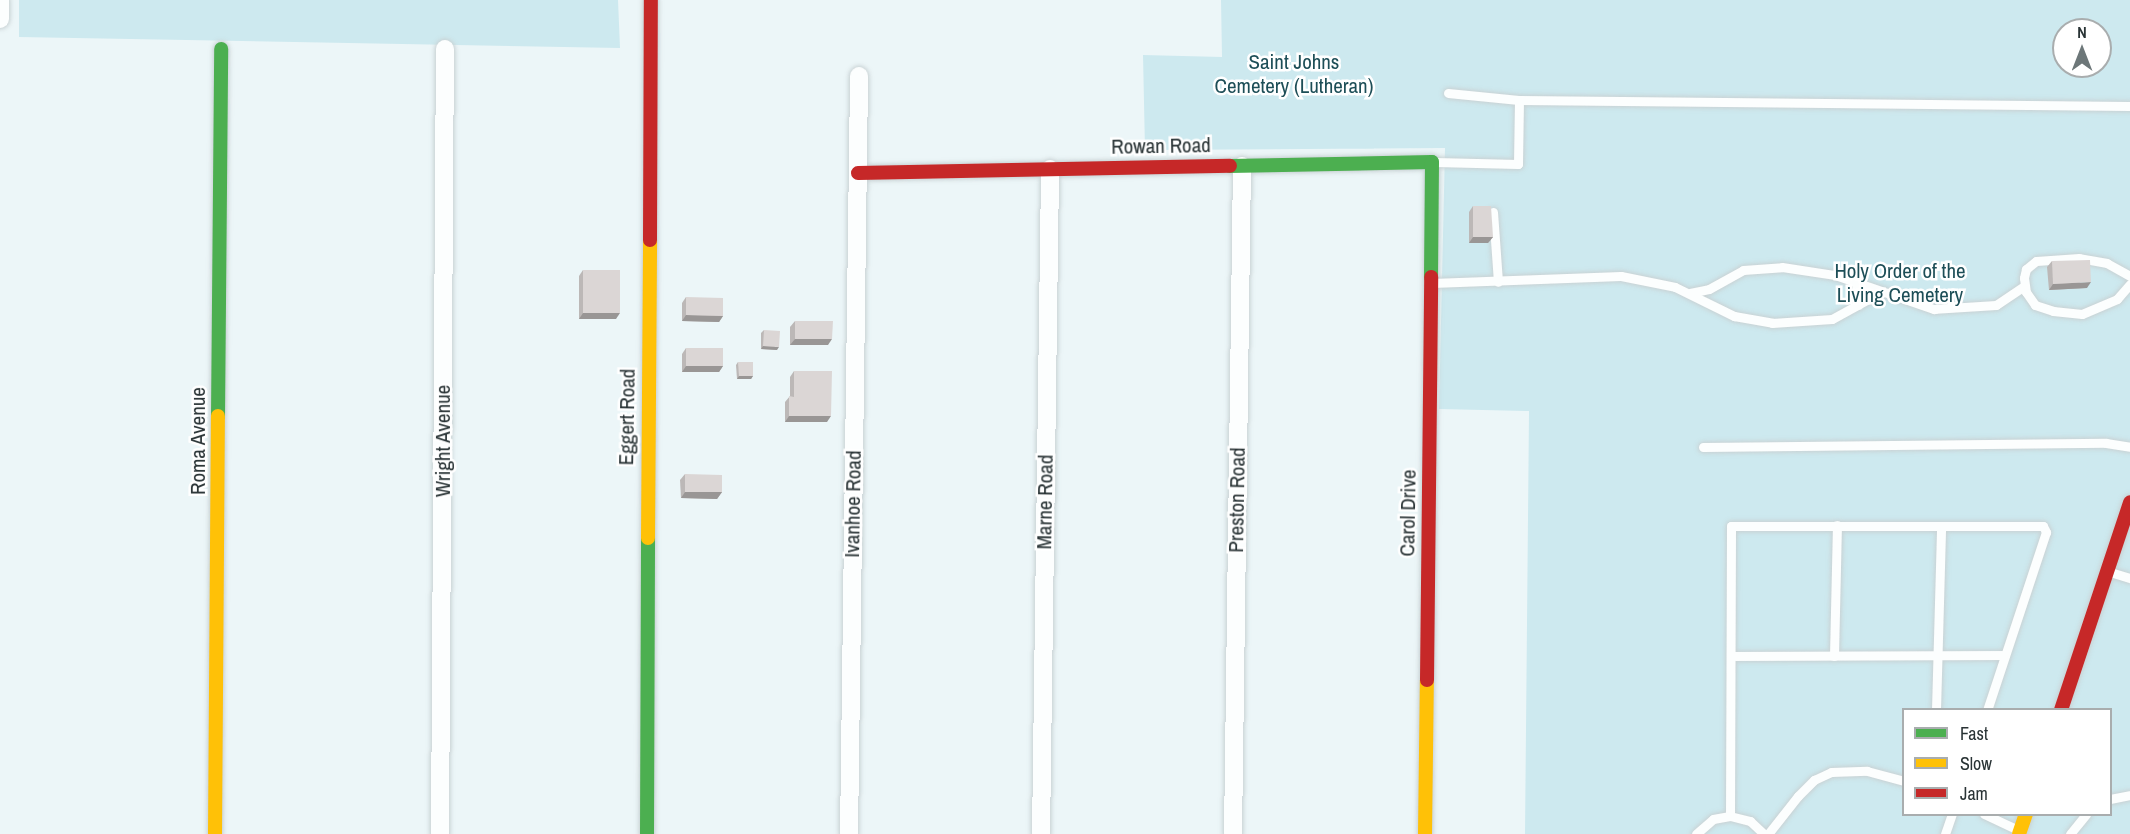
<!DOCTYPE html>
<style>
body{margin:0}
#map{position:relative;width:2130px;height:834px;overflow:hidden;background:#ecf6f8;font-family:"Archivo Narrow",sans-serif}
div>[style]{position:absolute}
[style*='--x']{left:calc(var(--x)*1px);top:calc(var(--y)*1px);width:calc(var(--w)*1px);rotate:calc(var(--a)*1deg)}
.green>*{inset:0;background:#cde9ef}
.roads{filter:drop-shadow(0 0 2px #c9d2d4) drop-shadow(0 0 2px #c9d2d4)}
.lane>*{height:9px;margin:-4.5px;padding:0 4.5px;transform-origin:4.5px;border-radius:4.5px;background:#fcfefe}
.street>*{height:18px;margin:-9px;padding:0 9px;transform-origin:9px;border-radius:9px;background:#fcfefe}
.fast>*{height:14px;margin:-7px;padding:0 7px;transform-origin:7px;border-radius:7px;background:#4caf50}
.slow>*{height:14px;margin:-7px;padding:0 7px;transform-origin:7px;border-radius:7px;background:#ffc107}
.jam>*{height:14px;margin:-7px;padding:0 7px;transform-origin:7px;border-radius:7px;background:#c62828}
.wall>*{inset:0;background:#bcb8b7}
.shaded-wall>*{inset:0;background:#999695}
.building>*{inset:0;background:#dbd6d5}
span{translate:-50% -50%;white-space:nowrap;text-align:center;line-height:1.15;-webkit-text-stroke:5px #fff;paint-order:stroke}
.park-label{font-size:21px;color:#1d4e57}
.street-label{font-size:21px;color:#293335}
.legend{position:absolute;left:1902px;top:708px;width:210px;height:108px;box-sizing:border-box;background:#fff;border:2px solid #a9adae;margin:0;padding:8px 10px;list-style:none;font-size:18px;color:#293335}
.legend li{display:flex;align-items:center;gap:12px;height:30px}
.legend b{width:30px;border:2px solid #a9adae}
.north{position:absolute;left:2052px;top:18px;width:60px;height:60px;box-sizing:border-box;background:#fff;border:2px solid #a9adae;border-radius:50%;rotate:0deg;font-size:16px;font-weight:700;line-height:24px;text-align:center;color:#293335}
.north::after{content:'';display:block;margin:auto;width:21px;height:27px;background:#6d7779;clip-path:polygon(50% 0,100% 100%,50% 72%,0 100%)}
</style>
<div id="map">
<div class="green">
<div style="clip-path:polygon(19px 0,618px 0,620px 48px,19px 37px)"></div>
<div style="clip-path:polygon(evenodd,1221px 0,2130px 0,2130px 834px,1525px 834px,1529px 411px,1439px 409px,1445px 148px,1145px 150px,1143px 55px,1222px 57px,1221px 0,2064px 30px,2100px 30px,2100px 66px,2064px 66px,2064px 30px,1221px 0,1904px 710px,2110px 710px,2110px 814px,1904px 814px,1904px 710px)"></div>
</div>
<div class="roads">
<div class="lane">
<div style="--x:1448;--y:93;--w:71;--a:5.6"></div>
<div style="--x:1519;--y:100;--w:611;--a:0.56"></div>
<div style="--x:1435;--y:162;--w:83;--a:1.4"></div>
<div style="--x:1518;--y:164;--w:64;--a:-89.1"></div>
<div style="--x:1493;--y:212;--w:70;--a:85.9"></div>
<div style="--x:2130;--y:276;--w:26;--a:-151"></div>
<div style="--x:2107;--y:263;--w:28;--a:-170"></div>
<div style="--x:2079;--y:258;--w:43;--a:176"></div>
<div style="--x:2036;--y:261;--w:13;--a:141"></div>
<div style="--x:2026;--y:269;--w:9;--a:103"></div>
<div style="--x:2024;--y:278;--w:14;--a:82"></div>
<div style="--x:2026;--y:292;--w:16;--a:55"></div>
<div style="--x:2035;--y:305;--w:19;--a:18"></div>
<div style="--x:2053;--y:311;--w:29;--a:6"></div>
<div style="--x:2082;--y:314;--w:38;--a:-23"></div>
<div style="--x:2117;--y:299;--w:20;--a:-49"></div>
<div style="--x:1856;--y:282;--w:23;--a:85"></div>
<div style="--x:1432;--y:283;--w:189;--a:-2.1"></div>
<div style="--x:1621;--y:276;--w:55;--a:11.5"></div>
<div style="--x:1675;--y:287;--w:66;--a:26.2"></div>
<div style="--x:1734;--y:316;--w:39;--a:10"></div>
<div style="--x:1772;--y:323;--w:60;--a:-3.8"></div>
<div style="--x:1832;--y:319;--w:56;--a:-28.9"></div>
<div style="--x:1690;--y:293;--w:19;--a:-12"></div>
<div style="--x:1709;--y:289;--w:39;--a:-29"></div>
<div style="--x:1743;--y:270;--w:39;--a:-4"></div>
<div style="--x:1782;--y:267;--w:54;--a:8.6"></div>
<div style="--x:1835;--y:275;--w:105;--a:19"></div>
<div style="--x:1934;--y:309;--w:62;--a:-3.7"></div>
<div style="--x:1996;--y:305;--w:34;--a:-34"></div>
<div style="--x:1703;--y:447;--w:403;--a:-0.6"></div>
<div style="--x:2106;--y:443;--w:24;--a:9"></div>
<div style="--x:2110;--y:572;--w:21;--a:17"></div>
<div style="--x:1731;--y:656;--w:274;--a:-0.2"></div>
<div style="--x:1834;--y:656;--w:131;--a:-88.7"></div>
<div style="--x:1936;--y:710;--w:184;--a:-88.4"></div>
<div style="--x:2110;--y:799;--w:20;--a:-11"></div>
<div style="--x:1984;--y:814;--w:38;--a:25"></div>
<div style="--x:1730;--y:816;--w:290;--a:-89.8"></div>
<div style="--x:1731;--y:526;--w:312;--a:0"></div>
<div style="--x:2043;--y:526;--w:7;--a:63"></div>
<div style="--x:2046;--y:532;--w:188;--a:108.3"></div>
<div style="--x:1696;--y:834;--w:23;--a:-41"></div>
<div style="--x:1713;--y:819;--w:17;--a:-10"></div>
<div style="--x:1730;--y:816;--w:21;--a:14"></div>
<div style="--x:1750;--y:821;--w:19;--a:43"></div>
<div style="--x:1768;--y:834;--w:48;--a:-51.7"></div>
<div style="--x:1798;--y:796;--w:23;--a:-45"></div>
<div style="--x:1814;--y:780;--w:19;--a:-25"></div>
<div style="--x:1831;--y:772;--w:36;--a:-2"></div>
<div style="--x:1867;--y:771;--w:38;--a:15"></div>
<div style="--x:1945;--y:834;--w:21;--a:-71"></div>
<div style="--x:2070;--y:834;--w:26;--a:-51"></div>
</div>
<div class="street">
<div style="--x:0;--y:19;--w:19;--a:-90"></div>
<div style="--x:440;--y:834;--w:785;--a:-89.64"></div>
<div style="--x:849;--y:834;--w:758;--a:-89.24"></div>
<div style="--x:1041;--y:834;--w:665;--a:-89.22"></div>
<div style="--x:1233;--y:834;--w:668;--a:-89.23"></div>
</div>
<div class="fast">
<div style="--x:1230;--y:166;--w:202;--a:-1.1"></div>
<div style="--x:1432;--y:162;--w:115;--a:90.5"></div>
<div style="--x:218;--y:416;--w:367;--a:-89.5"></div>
<div style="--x:647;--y:834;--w:296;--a:-89.8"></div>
</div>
<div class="slow">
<div style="--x:648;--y:538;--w:298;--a:-89.6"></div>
<div style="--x:215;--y:834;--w:418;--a:-89.6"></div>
<div style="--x:1425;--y:834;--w:154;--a:-89.3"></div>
<div style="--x:2019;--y:834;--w:21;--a:-71"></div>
</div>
<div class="jam">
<div style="--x:858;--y:173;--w:372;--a:-1.1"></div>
<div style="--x:650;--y:240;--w:240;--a:-89.8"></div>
<div style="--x:1427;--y:680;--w:403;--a:-89.4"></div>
<div style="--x:2061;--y:710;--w:219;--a:-71.6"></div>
</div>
</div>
<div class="wall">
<div style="clip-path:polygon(1473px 206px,1493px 237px,1488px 243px,1469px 243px,1469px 212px)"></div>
<div style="clip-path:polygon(2052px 261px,2087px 288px,2049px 290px,2047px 267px)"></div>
<div style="clip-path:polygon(583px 270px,616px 319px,579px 319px,579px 276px)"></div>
<div style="clip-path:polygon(686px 297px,723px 316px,719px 322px,682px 321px,682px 303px)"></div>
<div style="clip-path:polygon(795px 321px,828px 345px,790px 345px,790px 327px)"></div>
<div style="clip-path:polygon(764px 330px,777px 350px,761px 349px,761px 333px)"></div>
<div style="clip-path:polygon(686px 348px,723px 366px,719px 372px,682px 372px,682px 354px)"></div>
<div style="clip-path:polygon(738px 362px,753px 376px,751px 379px,737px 379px,736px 365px)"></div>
<div style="clip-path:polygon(794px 371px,827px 422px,785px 422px,785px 402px,790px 396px,790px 377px)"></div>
<div style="clip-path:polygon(685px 474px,722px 492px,717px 499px,681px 498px,680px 480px)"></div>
</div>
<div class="shaded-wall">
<div style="clip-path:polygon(1473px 237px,1493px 237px,1488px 243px,1469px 243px)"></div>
<div style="clip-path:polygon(2091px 282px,2087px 288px,2049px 290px,2053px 284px)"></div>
<div style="clip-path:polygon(583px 313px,620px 313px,616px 319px,579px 319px)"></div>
<div style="clip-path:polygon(686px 315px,723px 316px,719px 322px,682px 321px)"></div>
<div style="clip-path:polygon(795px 339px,832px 339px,828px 345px,790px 345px)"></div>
<div style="clip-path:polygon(763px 346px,779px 347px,777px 350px,761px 349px)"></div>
<div style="clip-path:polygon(686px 366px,723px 366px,719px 372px,682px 372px)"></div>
<div style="clip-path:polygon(739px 376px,753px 376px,751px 379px,737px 379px)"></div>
<div style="clip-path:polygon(789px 416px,831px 416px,827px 422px,785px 422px)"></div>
<div style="clip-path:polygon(685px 492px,722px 492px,717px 499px,681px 498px)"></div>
</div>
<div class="building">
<div style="clip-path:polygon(1473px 206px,1491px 206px,1493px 237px,1473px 237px)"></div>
<div style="clip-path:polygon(2090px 260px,2091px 282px,2053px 284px,2052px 261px)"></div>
<div style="clip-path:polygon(583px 270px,620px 270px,620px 313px,583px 313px)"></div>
<div style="clip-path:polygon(686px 297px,723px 298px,723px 316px,686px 315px)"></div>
<div style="clip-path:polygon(795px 321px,833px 321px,832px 339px,795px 339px)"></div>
<div style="clip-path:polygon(764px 330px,780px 331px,779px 347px,763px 346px)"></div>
<div style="clip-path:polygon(686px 348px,723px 348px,723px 366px,686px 366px)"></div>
<div style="clip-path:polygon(738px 362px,753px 362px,753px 376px,739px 376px)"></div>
<div style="clip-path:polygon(794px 371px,832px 371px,831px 416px,789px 416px,789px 396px,794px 397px)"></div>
<div style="clip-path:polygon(685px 474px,722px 475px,722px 492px,685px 492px)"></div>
</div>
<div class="park-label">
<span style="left:1294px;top:74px">Saint Johns<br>Cemetery (Lutheran)</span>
<span style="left:1900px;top:283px">Holy Order of the<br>Living Cemetery</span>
</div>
<div class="street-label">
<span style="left:1161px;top:146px;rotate:-1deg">Rowan Road</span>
<span style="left:627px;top:417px;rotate:-89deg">Eggert Road</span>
<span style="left:198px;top:441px;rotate:-90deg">Roma Avenue</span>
<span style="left:443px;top:441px;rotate:-90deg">Wright Avenue</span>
<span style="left:1237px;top:500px;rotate:-89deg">Preston Road</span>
<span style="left:1045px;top:502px;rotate:-89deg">Marne Road</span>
<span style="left:853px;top:504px;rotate:-89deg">Ivanhoe Road</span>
<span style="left:1408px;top:513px;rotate:-89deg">Carol Drive</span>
</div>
<ul class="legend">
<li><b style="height:8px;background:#4caf50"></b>Fast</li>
<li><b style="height:8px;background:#ffc107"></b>Slow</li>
<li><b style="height:8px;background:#c62828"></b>Jam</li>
</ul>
<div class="north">N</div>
</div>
